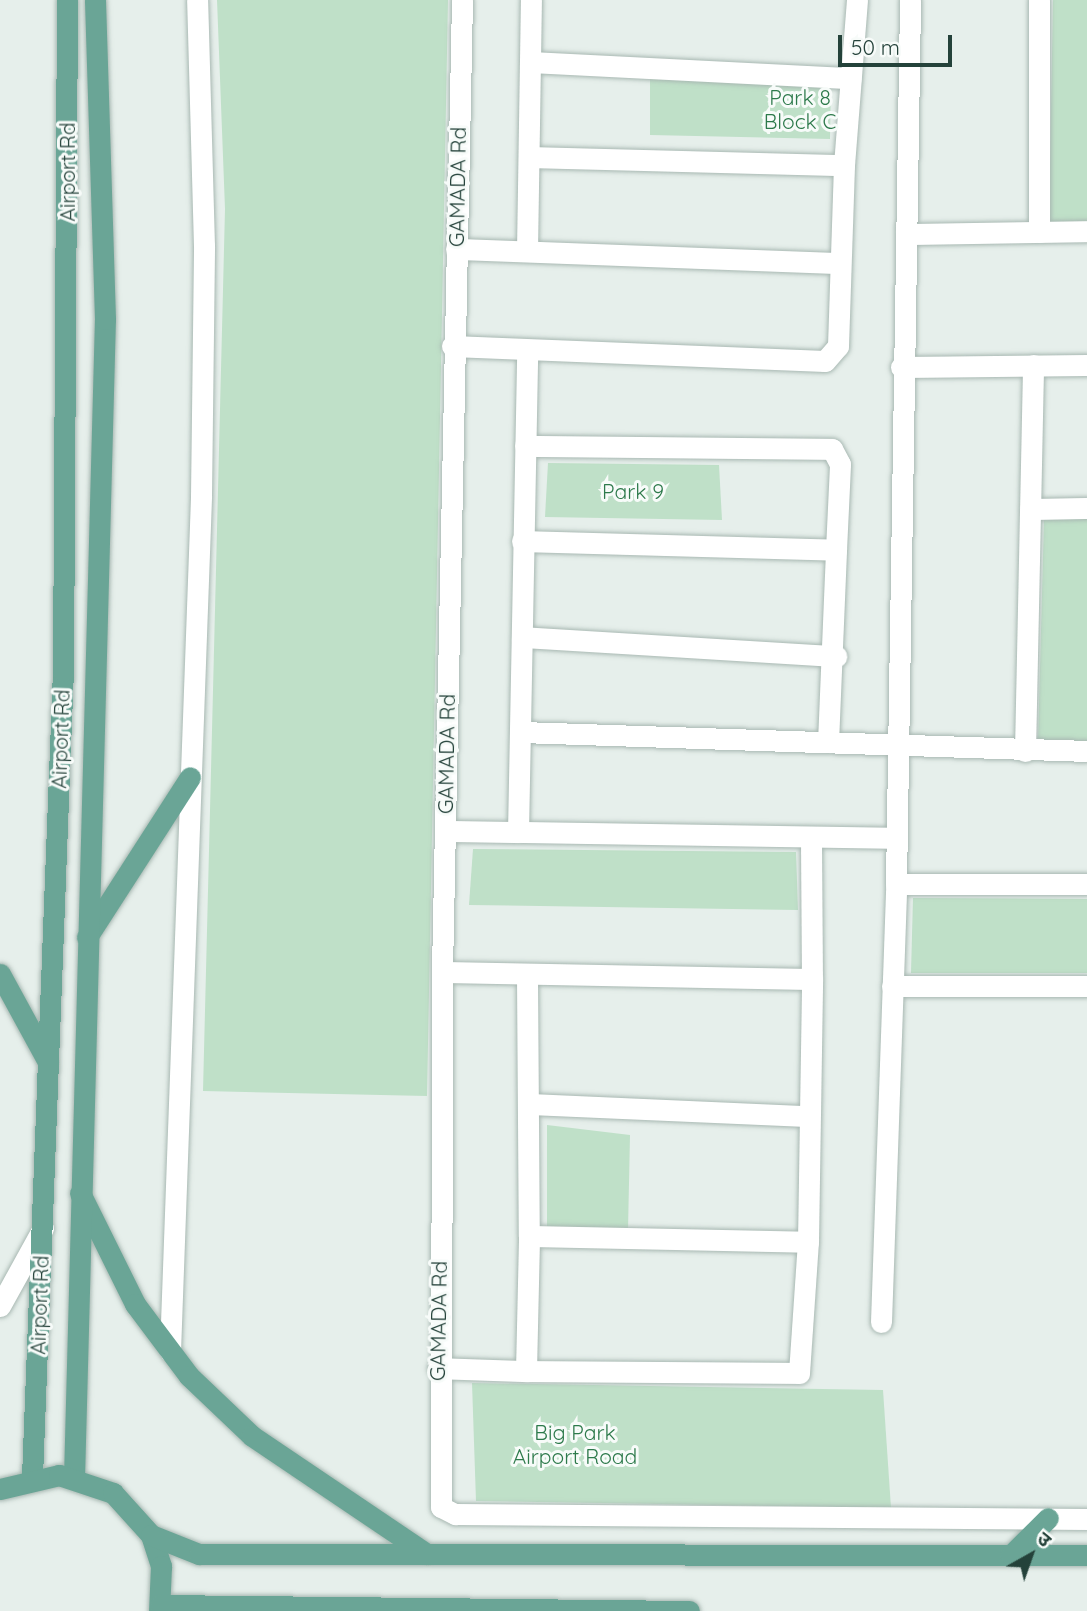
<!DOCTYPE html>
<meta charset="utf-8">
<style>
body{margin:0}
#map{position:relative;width:1087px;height:1611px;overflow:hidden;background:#e6efeb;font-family:Quicksand,"Noto Sans Devanagari",sans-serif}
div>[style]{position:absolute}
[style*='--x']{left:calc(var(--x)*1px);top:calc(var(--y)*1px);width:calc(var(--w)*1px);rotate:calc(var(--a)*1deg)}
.green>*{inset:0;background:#bfe0c8}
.roads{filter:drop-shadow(0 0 2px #a8b8b2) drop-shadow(0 0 2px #a8b8b2)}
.minor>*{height:21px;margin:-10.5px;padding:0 10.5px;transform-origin:10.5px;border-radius:10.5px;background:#fff}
.major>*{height:21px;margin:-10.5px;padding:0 10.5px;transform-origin:10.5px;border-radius:10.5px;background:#6aa596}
span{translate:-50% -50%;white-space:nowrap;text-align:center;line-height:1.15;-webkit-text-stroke:6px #f7fbf9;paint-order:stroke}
.park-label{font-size:21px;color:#2d7a4b}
.street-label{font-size:21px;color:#24423a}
.north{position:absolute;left:996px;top:1520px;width:70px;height:70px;-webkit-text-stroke:5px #f7fbf9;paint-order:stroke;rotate:40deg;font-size:19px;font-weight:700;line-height:28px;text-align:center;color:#24423a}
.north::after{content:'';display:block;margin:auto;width:24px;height:32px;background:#24423a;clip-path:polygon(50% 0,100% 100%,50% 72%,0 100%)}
.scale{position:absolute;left:838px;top:35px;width:114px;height:32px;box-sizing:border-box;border:4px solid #24423a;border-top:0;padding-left:9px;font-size:21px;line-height:24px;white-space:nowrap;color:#24423a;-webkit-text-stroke:5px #f7fbf9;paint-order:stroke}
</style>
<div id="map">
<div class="green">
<div style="clip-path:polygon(217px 0,448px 0,427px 1096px,203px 1091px,225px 209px)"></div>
<div style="clip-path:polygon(1053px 0,1087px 0,1087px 223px,1049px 222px)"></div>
<div style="clip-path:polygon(650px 78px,831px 81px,830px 139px,650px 135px)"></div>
<div style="clip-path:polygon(548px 463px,719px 465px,722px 520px,545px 517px)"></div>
<div style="clip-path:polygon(1044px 519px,1087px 519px,1087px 743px,1038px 743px)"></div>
<div style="clip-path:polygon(473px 849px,796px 852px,798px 910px,469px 905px)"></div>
<div style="clip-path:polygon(913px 898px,1087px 899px,1087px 973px,911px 973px)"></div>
<div style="clip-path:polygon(547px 1125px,630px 1135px,628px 1230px,547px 1228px)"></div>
<div style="clip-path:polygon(472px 1383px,883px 1390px,891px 1508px,476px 1501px)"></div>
</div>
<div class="roads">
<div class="minor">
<div style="--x:462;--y:0;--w:972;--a:91.18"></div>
<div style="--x:442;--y:972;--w:535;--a:90.11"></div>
<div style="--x:441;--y:1507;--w:16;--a:27"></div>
<div style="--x:455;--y:1514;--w:632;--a:0.45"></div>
<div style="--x:531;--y:62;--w:320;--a:2.9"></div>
<div style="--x:529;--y:157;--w:315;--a:1.5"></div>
<div style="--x:844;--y:165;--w:166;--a:-85.5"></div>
<div style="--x:1039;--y:232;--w:232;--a:-90"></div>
<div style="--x:906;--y:234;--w:181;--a:-0.9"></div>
<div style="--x:456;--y:249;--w:383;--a:2.1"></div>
<div style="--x:527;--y:251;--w:251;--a:-89.1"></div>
<div style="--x:452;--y:346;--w:373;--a:2.3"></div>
<div style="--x:825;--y:361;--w:20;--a:-49"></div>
<div style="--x:838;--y:346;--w:181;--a:-88.1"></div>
<div style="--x:901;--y:367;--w:186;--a:-0.6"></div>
<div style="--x:1030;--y:509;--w:57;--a:-1"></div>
<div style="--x:522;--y:541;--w:314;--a:1.6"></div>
<div style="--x:836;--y:550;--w:86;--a:-87.3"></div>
<div style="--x:840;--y:464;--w:17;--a:-118"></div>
<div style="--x:832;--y:449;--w:307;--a:-179.4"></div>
<div style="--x:522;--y:637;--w:315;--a:3.5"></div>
<div style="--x:521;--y:732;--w:566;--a:1.92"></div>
<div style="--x:828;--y:742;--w:192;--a:-87.6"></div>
<div style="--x:1025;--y:751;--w:386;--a:-88.8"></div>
<div style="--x:446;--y:831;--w:72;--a:0.8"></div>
<div style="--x:518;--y:832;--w:481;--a:-88.9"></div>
<div style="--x:518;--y:832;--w:377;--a:0.9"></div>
<div style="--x:811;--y:840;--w:139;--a:89.6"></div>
<div style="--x:896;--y:884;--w:191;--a:0"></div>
<div style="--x:527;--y:977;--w:259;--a:89.6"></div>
<div style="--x:892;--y:986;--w:195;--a:0"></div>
<div style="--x:529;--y:1104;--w:279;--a:2.5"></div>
<div style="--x:0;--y:1306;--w:89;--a:-61.1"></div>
<div style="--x:881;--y:1322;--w:438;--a:-88"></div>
<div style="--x:896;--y:884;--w:884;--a:-89.09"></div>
<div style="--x:170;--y:1351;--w:856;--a:-87.92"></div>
<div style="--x:201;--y:496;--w:250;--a:-89.3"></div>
<div style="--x:204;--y:246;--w:246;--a:-91.6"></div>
<div style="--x:438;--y:1368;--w:88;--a:2"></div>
<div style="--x:526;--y:1371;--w:135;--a:-88.7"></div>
<div style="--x:529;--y:1236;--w:279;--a:1.2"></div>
<div style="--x:808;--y:1242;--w:263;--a:-89.1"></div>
<div style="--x:812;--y:979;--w:370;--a:-178.9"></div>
<div style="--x:526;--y:1371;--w:273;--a:0.4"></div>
<div style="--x:799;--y:1373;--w:131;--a:-86.1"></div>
</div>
<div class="major">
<div style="--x:87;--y:937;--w:190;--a:-57.2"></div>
<div style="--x:0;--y:974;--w:100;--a:61.4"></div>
<div style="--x:80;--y:1193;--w:124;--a:63.6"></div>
<div style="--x:135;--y:1304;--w:90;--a:53.1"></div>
<div style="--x:189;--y:1376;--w:87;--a:43.6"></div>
<div style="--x:252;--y:1436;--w:211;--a:34"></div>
<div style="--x:32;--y:1477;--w:807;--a:-87.8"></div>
<div style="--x:63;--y:671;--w:671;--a:-89.66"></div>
<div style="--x:74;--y:1478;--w:1159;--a:-88.47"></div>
<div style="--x:105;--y:319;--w:319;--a:-91.8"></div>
<div style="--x:0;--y:1489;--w:61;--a:-13.3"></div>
<div style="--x:59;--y:1475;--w:57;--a:18.4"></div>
<div style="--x:113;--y:1493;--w:57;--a:47.9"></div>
<div style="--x:151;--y:1535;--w:33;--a:72"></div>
<div style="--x:161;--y:1566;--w:45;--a:92.5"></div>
<div style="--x:151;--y:1535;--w:52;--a:21.6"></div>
<div style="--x:199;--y:1554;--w:888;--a:0.06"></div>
<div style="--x:1011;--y:1555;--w:52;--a:-45"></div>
<div style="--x:160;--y:1605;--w:529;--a:0.65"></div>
</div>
</div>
<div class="park-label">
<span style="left:800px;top:109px">Park 8<br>Block C</span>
<span style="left:633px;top:491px">Park 9</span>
<span style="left:575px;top:1444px">Big Park<br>Airport Road</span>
</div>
<div class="street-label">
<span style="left:67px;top:172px;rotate:-90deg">Airport Rd</span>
<span style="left:457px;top:187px;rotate:-89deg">GAMADA Rd</span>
<span style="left:60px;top:739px;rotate:-88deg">Airport Rd</span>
<span style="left:446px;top:754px;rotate:-89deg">GAMADA Rd</span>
<span style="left:39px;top:1305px;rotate:-88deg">Airport Rd</span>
<span style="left:438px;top:1321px;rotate:-89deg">GAMADA Rd</span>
</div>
<div class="north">उ</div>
<div class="scale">50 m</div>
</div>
